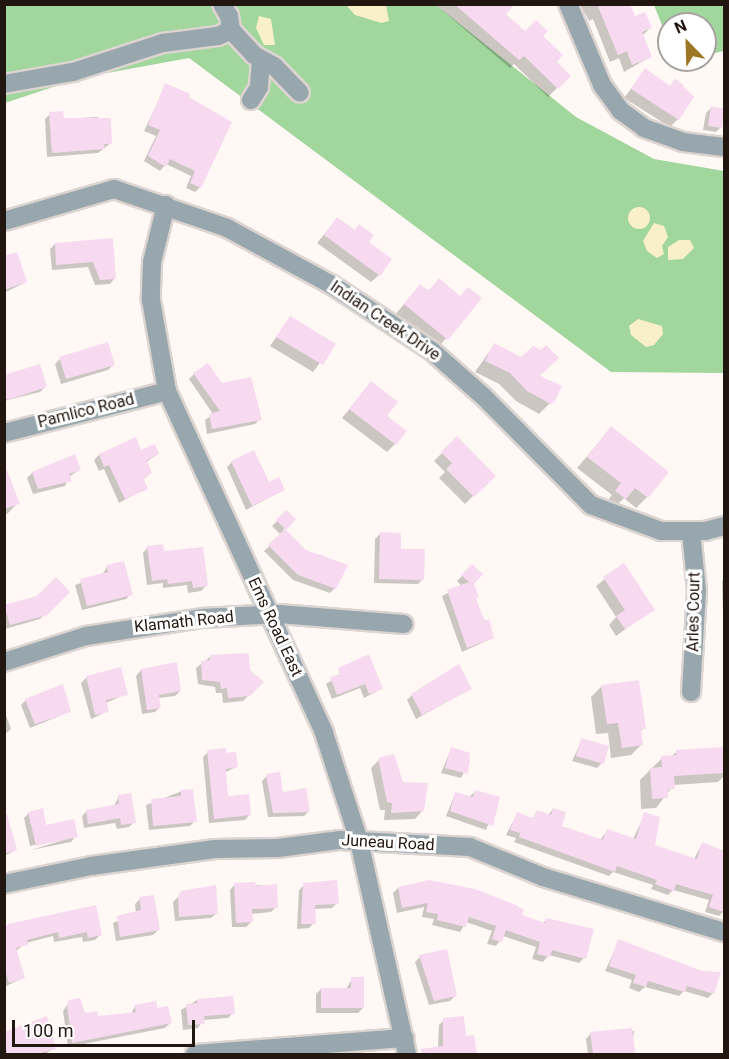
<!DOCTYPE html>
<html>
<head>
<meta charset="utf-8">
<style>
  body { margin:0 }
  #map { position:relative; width:729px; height:1059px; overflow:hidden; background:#fff8f4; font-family:Roboto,sans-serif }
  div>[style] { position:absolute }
  .green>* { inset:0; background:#a1d69d }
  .sand>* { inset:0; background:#f9f0ca }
  .round { border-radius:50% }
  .shadow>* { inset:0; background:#0003 }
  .building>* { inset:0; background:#f7daf0 }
  .roads { filter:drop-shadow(2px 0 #dcd4d0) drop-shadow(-2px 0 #dcd4d0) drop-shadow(0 2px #dcd4d0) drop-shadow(0 -2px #dcd4d0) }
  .minor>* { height:18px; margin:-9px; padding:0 9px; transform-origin:9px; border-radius:9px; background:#98a7ad }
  span { translate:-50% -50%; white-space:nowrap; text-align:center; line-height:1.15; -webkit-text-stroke:6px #fff; paint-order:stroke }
  .street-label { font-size:16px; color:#221611 }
  .frame { position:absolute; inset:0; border:6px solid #221611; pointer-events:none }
  .north { position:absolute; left:657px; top:12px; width:60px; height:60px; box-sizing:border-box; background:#fff; border:2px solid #a7a2a0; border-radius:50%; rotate:337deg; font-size:16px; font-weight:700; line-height:24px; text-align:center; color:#221611 }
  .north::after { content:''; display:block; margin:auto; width:21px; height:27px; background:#9d7723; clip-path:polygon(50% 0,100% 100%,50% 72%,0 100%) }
  .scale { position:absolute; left:12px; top:1020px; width:183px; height:27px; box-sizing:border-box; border:3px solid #221611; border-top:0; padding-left:8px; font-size:18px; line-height:21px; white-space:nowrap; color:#221611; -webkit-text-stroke:4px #fff; paint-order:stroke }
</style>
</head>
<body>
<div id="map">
  <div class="green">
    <i style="clip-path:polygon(4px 5px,436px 5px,576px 117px,654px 159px,724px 171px,724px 373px,611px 372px,189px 58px,80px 78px,5px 103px)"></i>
    <i style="clip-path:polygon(654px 5px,724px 5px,724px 51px,705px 55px,705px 24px,669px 24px,669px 43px)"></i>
  </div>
  <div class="sand">
    <i style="clip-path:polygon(346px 5px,386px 5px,389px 21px,381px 23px,355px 15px)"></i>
    <i style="clip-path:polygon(259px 16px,271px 19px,275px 45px,264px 45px,256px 28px)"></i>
    <i class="round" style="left:628px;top:207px;width:22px;height:22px"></i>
    <i style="clip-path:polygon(654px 223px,664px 226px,668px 237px,662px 246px,664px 254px,657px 258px,647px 251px,643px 241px)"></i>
    <i style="clip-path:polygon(679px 240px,690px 240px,694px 248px,683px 259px,668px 260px,668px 247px)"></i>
    <i style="clip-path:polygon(638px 319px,662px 326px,663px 334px,654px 345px,646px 347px,631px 335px,629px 326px)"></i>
  </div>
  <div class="shadow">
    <i style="clip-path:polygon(435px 4px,513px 4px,504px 15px,569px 76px,548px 97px,514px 64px,510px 68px)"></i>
    <i style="clip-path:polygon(580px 4px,627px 4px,635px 18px,650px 28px,642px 36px,650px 57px,624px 72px,619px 58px,610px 62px,593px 19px,589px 21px)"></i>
    <i style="clip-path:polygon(645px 70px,669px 87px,676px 80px,683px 85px,678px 119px,670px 127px,624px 98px)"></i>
    <i style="clip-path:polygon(166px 85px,188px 95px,200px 187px,195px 192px,186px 188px,191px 176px,166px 164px,160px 171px,144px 161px,156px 136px,144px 131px)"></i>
    <i style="clip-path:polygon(711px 108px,721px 127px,716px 132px,703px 130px,706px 113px)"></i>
    <i style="clip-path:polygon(50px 114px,62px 119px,98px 117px,111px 143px,98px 153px,47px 157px,45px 119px)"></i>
    <i style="clip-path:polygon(337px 219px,367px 242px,379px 275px,371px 282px,317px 243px)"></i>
    <i style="clip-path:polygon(112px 239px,115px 278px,110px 284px,95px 285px,88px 267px,52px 270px,50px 249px,55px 244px)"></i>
    <i style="clip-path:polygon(4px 258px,26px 282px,4px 293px)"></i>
    <i style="clip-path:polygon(439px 280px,460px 298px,480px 299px,436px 350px,394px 316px,410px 297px,427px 292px)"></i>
    <i style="clip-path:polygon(290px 318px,334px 344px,313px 372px,270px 346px)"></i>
    <i style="clip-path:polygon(494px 345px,538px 376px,550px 403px,539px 414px,516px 401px,499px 384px,475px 372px)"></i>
    <i style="clip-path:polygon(60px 359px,113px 365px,108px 370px,61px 384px,55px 364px)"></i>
    <i style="clip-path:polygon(194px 374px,221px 384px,260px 419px,255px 424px,207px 434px,205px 420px,213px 414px,189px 379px)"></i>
    <i style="clip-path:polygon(4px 376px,45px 387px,40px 392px,4px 401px)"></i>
    <i style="clip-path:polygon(371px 383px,395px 444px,387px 452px,342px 418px)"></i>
    <i style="clip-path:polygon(611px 428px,647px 497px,636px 508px,624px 498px,614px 508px,606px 502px,612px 495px,577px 468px)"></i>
    <i style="clip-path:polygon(457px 438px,494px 475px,465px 504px,439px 478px,445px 472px,434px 461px)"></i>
    <i style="clip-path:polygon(140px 452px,158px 454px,146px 462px,151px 473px,142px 480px,146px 488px,119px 503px,104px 469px,99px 471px,94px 460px,99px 455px)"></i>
    <i style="clip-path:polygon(232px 462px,268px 484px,283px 490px,246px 510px,227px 467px)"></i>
    <i style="clip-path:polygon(79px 470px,69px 477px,65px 486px,33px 494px,27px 478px,32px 473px)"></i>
    <i style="clip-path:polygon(10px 478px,18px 503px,4px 517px,4px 481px)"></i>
    <i style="clip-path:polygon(286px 512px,294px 519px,283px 530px,305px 552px,324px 556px,335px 588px,330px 593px,293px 580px,264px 551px,281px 535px,272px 526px)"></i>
    <i style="clip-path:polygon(380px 534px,423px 579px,418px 584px,374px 583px,375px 539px)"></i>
    <i style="clip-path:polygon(148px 547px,163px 553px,206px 586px,201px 591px,188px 593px,187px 585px,163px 588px,163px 583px,147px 585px,143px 553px)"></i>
    <i style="clip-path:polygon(623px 565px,653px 609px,616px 636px,609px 625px,616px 617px,596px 586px)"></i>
    <i style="clip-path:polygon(472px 566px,474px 599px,493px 638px,462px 652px,442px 596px,462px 586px,457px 581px)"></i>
    <i style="clip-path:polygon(107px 567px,131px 594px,126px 599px,82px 610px,75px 585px,102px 575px)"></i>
    <i style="clip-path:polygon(724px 579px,724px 650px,722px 581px)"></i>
    <i style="clip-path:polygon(68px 592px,40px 619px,5px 629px,4px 606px)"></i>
    <i style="clip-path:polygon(369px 656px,381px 689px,364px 698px,360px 688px,332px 699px,326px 684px)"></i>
    <i style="clip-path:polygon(210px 657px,249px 671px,262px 682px,243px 701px,223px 703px,222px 693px,216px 693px,215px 687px,198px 684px,196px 668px)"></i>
    <i style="clip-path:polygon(141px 670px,180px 691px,175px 696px,158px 698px,160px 707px,155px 712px,142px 714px,136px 676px)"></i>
    <i style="clip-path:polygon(86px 678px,126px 694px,106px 703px,108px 711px,91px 719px,81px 683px)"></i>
    <i style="clip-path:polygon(602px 686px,644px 728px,640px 732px,642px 744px,631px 755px,611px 758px,608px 733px,596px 734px,591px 697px)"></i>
    <i style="clip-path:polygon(470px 689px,416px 719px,407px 700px,412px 695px)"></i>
    <i style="clip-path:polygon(26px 700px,69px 712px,30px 728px,21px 705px)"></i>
    <i style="clip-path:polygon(5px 712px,11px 729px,4px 735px,4px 712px)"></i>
    <i style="clip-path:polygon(582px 740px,602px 763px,597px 768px,572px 761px)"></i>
    <i style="clip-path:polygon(724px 748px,724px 776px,718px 782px,674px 785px,656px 808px,641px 809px,640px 780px,662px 758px,671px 757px,677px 751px)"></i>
    <i style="clip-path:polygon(451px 749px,470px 761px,461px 778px,441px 773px)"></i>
    <i style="clip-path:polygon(208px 752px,225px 755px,236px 767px,224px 773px,227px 798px,250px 814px,245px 820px,209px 823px,203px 757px)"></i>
    <i style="clip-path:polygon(379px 760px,423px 810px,415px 819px,384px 820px,385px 810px,380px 810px,371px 768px)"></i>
    <i style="clip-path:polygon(267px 776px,282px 794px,309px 811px,304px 816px,268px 817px,262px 781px)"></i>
    <i style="clip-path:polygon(182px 791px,195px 821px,190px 826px,149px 830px,146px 805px)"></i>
    <i style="clip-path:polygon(475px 792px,499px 798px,486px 830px,446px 816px,455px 794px,469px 797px)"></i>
    <i style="clip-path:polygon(119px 796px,134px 822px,129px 827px,117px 829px,115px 823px,84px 828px,82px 816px,87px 811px,114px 806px)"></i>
    <i style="clip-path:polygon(553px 809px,560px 827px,600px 840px,607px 831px,633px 839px,645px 814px,654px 846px,694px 859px,702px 844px,724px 851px,724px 911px,719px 916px,705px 912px,709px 900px,673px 890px,668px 895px,651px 889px,653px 885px,613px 872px,609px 876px,514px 842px,516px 838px,506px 835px,517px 814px,532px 819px,538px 812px,548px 815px)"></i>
    <i style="clip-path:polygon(29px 813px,45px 827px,76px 836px,71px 842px,31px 850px,73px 837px,30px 846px,24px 818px)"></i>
    <i style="clip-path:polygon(4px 822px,16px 850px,4px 856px)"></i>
    <i style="clip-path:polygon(235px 884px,275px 886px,276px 907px,271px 912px,251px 914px,251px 922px,246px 927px,232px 927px,230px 890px)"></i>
    <i style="clip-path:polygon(304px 885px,337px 903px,332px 908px,314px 909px,314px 923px,309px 928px,297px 929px,299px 890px)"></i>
    <i style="clip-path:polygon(398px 888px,542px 924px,547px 919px,584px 958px,579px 963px,549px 955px,543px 962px,532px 959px,536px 947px,503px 936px,496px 946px,487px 944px,492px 931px,466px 922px,460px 932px,432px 925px,434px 919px,422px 917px,424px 907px,397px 913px,393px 893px)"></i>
    <i style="clip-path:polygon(182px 893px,217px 913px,211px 918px,175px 921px,173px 902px)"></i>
    <i style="clip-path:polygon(140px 899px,158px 930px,153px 935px,116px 941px,113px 923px,136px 913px,135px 904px)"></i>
    <i style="clip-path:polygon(95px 907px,100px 935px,95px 940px,83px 942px,82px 937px,54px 942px,53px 936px,26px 943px,16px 951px,23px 978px,4px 987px,4px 928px)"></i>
    <i style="clip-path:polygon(619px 941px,713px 993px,708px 998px,684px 991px,679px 996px,645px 987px,639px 992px,629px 988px,632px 980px,605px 971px)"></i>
    <i style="clip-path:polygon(420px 957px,455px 996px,450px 1001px,429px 1005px,415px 962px)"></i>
    <i style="clip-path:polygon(352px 979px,363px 1008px,358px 1013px,316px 1013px,316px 994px,321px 989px,346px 989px)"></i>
    <i style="clip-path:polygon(197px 1000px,233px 1013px,228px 1018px,203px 1020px,198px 1028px,183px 1030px,181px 1010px)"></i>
    <i style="clip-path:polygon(69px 1002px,84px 1015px,97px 1018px,131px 1014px,135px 1006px,156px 1009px,170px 1023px,165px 1028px,68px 1047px,63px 1011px)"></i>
    <i style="clip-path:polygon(444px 1020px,465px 1037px,473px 1036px,475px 1054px,434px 1054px,438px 1048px,439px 1025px)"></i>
    <i style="clip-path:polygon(634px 1031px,631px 1054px,588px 1054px,586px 1039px,591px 1033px)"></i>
    <i style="clip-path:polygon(4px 1033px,53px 1049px,45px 1054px,4px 1054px)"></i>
  </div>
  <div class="building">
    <i style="clip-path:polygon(454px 4px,515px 4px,506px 14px,525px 31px,536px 20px,548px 31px,543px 36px,563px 55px,557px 62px,571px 76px,558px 89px,524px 56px,519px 60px)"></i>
    <i style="clip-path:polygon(597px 4px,630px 4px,635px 16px,645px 12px,652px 28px,642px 32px,652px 57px,632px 65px,627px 51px,618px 55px)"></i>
    <i style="clip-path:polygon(645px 68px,670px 86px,675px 78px,694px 97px,679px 120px,631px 89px)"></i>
    <i style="clip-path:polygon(165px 83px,190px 94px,189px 97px,232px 122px,201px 188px,190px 183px,195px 171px,170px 159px,166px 167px,148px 156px,160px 130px,148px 125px)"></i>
    <i style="clip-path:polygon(711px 106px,724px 109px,722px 128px,708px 126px)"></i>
    <i style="clip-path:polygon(63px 111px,64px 118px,111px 118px,112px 144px,104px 144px,105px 149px,52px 153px,49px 112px)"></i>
    <i style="clip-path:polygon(337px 217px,355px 230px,359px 224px,374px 235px,369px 242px,392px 259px,380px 276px,324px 235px)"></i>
    <i style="clip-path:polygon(113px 238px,116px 279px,100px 280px,93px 262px,56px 265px,55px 243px)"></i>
    <i style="clip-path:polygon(17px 252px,27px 282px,4px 290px,4px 256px)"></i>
    <i style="clip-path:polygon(439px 278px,460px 296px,468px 287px,482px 298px,448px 340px,404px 304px,420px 284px,429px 291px)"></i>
    <i style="clip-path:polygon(290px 316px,336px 344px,323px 365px,276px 337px)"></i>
    <i style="clip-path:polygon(108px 342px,115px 365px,66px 379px,59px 357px)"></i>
    <i style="clip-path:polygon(494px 343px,521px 357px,533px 346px,541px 350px,546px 345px,559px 358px,540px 376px,562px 386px,555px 401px,551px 404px,527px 391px,510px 373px,485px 361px)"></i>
    <i style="clip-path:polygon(208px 363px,222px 383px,251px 377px,262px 420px,212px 429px,209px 414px,220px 411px,193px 373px)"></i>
    <i style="clip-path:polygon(40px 364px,47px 387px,8px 400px,4px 397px,4px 375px)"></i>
    <i style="clip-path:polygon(371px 381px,398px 402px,387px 416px,407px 431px,396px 445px,349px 409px)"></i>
    <i style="clip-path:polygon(611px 426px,669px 472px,648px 498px,635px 488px,626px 499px,615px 491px,621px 483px,587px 457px)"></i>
    <i style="clip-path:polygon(457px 436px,496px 476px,474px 497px,446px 469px,452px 463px,441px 452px)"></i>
    <i style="clip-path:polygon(136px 437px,141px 450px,155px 444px,159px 454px,147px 460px,152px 473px,143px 478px,148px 489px,125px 499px,109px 465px,104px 467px,99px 454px)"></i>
    <i style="clip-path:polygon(254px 450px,269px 482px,279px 477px,285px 490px,252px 506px,231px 461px)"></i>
    <i style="clip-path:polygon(75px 454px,81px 470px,69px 474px,72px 481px,38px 489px,32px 472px)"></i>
    <i style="clip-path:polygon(4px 463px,20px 504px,4px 509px)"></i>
    <i style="clip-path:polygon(286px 510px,296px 519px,286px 530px,276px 520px)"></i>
    <i style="clip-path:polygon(285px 529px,306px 550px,348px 565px,336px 589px,298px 575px,268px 545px)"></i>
    <i style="clip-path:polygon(380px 532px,401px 533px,401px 549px,425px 549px,424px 580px,379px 579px)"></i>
    <i style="clip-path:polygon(163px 544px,164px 551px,203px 547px,208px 586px,193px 588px,192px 581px,168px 584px,167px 579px,152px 581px,147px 546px)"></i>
    <i style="clip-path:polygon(124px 561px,133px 595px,87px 606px,80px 579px,108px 572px,106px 565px)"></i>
    <i style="clip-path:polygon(624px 563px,655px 610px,625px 629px,616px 616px,625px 610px,603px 577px)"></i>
    <i style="clip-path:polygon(472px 564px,483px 574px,474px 584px,479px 597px,476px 598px,484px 621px,489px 619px,494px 638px,467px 648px,447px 590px,469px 582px,461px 575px)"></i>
    <i style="clip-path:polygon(56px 577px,70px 592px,47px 615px,10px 625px,4px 605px,37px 596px)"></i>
    <i style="clip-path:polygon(249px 653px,250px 670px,264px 682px,250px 696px,228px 698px,227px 688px,221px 689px,220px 682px,202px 680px,201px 661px,210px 660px,210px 655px)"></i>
    <i style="clip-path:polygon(369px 654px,383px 689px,369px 694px,365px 684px,337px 695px,330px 677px,340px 674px,338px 668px)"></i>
    <i style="clip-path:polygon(177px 662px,181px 691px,159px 695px,161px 708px,147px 710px,141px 669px)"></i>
    <i style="clip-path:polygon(459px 664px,472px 689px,422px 715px,411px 694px)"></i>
    <i style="clip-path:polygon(121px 667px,128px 695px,106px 700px,109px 712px,95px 715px,86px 676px)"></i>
    <i style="clip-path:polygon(639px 680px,646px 729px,641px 729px,643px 745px,622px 748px,618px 723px,607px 724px,601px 685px)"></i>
    <i style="clip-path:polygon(63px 684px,71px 712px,35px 724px,25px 699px)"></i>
    <i style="clip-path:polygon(581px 738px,609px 746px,604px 764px,576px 756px)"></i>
    <i style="clip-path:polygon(451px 747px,470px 753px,468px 774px,445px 768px)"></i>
    <i style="clip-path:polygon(724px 747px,724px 773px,674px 776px,675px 789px,668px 790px,668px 798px,652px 799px,650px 768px,662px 767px,661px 756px,676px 755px,676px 750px)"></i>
    <i style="clip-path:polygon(226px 748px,226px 753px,236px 752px,238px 767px,226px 769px,228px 796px,249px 794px,251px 815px,214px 819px,207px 750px)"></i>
    <i style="clip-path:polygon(394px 754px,403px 782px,428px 783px,424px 811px,391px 813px,392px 803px,387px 802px,378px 758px)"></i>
    <i style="clip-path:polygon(280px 772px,283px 792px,306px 788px,310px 812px,273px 813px,266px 774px)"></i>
    <i style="clip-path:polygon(193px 789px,197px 822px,153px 826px,151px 799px,181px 796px,181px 790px)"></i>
    <i style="clip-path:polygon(475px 790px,500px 797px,493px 826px,450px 811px,455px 792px,473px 797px)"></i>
    <i style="clip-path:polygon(131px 793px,136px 823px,121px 825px,120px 818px,88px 824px,86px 810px,119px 804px,118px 795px)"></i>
    <i style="clip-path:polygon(43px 808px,46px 825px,74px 819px,78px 837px,36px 846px,28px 812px)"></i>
    <i style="clip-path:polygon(553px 808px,566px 812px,562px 826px,603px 840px,607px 829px,636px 839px,644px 812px,660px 817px,655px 845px,697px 859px,702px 842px,724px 851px,724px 912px,709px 907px,713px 895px,676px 884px,674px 891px,655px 884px,657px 880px,617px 866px,615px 872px,519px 837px,520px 833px,510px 830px,517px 812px,533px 818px,537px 810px,551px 815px)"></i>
    <i style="clip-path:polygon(7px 814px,17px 850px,4px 854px,4px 815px)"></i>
    <i style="clip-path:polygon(337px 880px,339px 904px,315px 905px,316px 924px,301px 924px,303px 883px)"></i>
    <i style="clip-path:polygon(429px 880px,475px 889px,516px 905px,524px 910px,522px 915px,545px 923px,546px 918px,594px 929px,586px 959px,552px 950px,550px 957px,537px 954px,540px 942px,506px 930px,502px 942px,492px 939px,496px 926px,469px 917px,466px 927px,437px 920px,438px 914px,426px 912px,428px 903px,402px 908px,398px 887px)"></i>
    <i style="clip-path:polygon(255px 882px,256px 886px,277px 884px,278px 908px,252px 909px,253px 922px,236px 923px,234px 883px)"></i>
    <i style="clip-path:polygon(216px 885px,218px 914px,179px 917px,178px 896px,181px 891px)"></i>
    <i style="clip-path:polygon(154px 895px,160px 930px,120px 937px,117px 916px,141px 910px,139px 897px)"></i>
    <i style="clip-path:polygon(96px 905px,102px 935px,88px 938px,87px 932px,59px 938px,58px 932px,27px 940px,28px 945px,16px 948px,25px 978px,9px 983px,4px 967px,4px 928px,8px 924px)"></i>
    <i style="clip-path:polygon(618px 939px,702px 971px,721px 972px,714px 994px,687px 986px,685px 992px,648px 981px,646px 987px,633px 983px,636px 975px,609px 966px)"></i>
    <i style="clip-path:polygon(447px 949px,457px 996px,434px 1001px,419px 955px)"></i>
    <i style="clip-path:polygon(351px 977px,364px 977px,364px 1008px,321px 1008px,321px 988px,351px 988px)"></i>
    <i style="clip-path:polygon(233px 996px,235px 1014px,204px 1016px,205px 1024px,188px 1025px,186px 1004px,197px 1003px,197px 999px)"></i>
    <i style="clip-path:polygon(80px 998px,85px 1013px,97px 1011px,98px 1016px,136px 1012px,134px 1005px,156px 1001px,157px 1008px,168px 1006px,172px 1023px,72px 1043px,67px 1005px,69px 1000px)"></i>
    <i style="clip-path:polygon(47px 1016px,56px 1049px,36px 1054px,7px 1054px,4px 1032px)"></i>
    <i style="clip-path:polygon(464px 1016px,466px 1036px,474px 1035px,477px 1054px,422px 1054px,421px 1049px,443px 1046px,443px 1018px)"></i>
    <i style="clip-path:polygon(632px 1028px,635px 1053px,593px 1054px,590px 1032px)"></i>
  </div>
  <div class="roads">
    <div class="minor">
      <i style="left:568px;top:4px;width:88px;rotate:67.2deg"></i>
      <i style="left:602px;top:85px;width:32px;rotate:54deg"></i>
      <i style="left:621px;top:111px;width:29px;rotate:36deg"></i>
      <i style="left:644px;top:128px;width:41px;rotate:19.7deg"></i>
      <i style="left:683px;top:142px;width:41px;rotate:7deg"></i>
      <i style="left:231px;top:30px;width:34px;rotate:47deg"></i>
      <i style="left:254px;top:55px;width:23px;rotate:29deg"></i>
      <i style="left:274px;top:66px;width:37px;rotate:46deg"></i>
      <i style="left:4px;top:84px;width:70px;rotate:-9.9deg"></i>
      <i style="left:73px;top:72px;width:95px;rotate:-17.9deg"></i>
      <i style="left:163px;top:43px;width:55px;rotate:-7.3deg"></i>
      <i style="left:218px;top:36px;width:14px;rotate:-25deg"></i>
      <i style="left:231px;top:30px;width:14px;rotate:-98deg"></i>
      <i style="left:229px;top:16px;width:14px;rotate:-120deg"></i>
      <i style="left:251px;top:100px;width:15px;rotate:-58deg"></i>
      <i style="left:259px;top:87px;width:26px;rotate:-86deg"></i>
      <i style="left:166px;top:205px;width:59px;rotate:103.8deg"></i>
      <i style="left:152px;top:262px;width:38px;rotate:92deg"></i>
      <i style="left:151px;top:300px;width:92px;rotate:80deg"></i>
      <i style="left:167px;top:391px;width:376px;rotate:65.3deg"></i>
      <i style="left:324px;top:733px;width:114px;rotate:72deg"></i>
      <i style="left:359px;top:841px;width:218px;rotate:77.3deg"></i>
      <i style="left:4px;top:221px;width:115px;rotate:-16.2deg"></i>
      <i style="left:114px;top:189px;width:120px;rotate:19deg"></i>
      <i style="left:227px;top:228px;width:119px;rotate:28.5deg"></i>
      <i style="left:332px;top:285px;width:120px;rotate:33.4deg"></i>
      <i style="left:432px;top:351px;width:69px;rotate:41.5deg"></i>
      <i style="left:484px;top:397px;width:152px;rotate:45.3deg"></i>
      <i style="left:591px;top:505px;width:75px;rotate:20.4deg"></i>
      <i style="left:661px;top:531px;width:44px"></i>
      <i style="left:705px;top:531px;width:20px;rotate:-15deg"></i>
      <i style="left:4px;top:433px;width:168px;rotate:-14.4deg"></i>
      <i style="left:4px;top:662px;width:86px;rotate:-17.6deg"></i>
      <i style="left:86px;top:636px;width:117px;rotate:-8.8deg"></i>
      <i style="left:202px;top:618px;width:77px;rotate:-3deg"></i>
      <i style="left:279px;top:614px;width:125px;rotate:4.6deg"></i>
      <i style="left:691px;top:692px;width:101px;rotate:-86.6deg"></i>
      <i style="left:697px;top:591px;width:59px;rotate:-95.8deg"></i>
      <i style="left:4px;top:884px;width:89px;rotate:-11.7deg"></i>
      <i style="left:91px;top:866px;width:125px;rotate:-7.8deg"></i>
      <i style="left:215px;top:849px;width:63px;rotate:-0.9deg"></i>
      <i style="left:278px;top:848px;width:63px;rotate:-7.4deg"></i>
      <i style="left:340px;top:840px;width:130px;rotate:3.1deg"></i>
      <i style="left:470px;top:847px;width:79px;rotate:22.3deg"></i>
      <i style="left:543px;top:877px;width:189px;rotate:16.9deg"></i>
      <i style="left:195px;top:1054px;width:210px;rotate:-4.4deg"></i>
    </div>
  </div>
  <div class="street-label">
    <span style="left:385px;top:321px;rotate:34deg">Indian Creek Drive</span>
    <span style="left:86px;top:411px;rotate:-14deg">Pamlico Road</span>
    <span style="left:694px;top:612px;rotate:-89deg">Arles Court</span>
    <span style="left:184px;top:622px;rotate:-6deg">Klamath Road</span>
    <span style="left:275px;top:627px;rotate:65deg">Ems Road East</span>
    <span style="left:388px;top:843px;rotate:3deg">Juneau Road</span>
  </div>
  <div class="frame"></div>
  <div class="north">N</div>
  <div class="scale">100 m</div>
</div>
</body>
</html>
